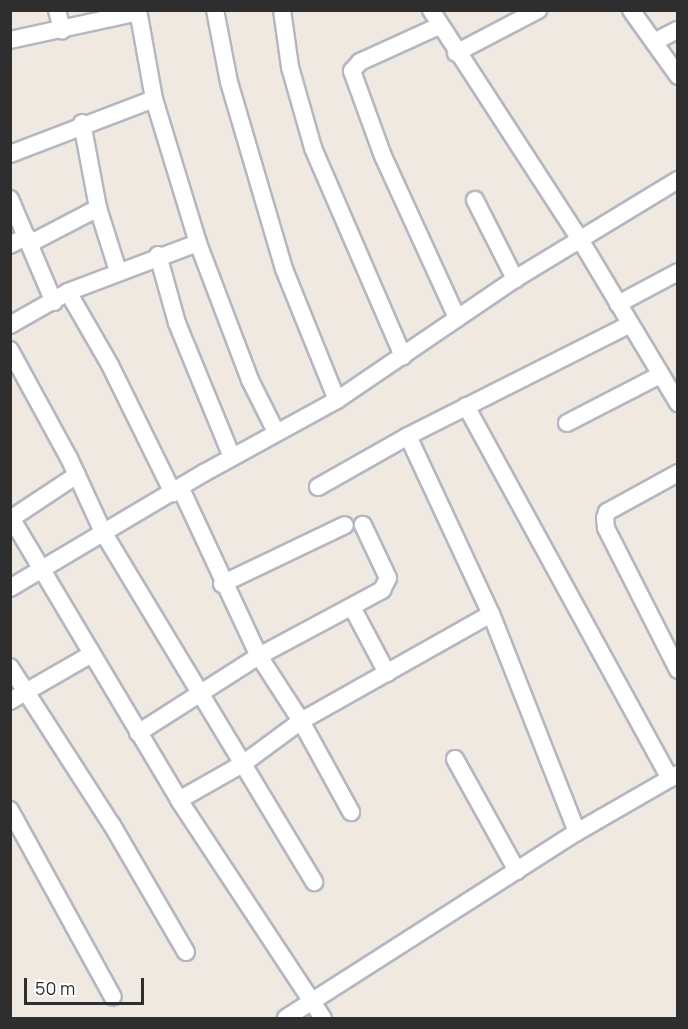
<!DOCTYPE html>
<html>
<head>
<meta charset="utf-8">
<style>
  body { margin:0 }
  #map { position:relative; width:688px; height:1029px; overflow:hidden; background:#efe9e1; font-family:Manrope,sans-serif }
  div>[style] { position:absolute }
  .roads { filter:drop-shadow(2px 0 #b4b7c1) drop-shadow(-2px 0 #b4b7c1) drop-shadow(0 2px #b4b7c1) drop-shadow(0 -2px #b4b7c1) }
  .minor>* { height:16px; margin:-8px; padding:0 8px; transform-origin:8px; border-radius:8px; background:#fff }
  span { translate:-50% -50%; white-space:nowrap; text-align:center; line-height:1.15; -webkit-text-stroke:4.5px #fff; paint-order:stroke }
  .frame { position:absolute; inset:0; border:12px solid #2e2e2e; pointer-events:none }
  .scale { position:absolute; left:24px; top:978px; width:120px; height:27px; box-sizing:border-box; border:3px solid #2e2e2e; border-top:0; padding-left:8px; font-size:18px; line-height:21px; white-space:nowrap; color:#2e2e2e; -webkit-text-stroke:4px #fff; paint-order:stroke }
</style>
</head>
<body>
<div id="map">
  <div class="roads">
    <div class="minor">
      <i style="left:57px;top:10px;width:21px;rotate:76deg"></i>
      <i style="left:138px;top:10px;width:90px;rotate:79.8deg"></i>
      <i style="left:154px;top:99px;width:151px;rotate:73deg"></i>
      <i style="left:198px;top:243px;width:147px;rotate:69.2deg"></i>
      <i style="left:250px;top:380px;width:58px;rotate:63.4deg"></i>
      <i style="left:215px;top:10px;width:73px;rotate:79deg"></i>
      <i style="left:229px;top:82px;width:195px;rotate:73.6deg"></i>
      <i style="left:284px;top:269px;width:141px;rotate:68deg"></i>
      <i style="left:282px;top:10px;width:58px;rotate:82deg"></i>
      <i style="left:290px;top:67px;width:84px;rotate:74.1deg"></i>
      <i style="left:313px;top:148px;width:227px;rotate:66.6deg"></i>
      <i style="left:431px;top:10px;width:275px;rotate:57deg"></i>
      <i style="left:581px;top:241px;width:189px;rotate:59.1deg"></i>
      <i style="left:631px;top:10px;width:81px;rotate:54.5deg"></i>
      <i style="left:439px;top:26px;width:87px;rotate:155.5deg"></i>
      <i style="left:360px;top:62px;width:12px;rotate:132deg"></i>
      <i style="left:352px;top:71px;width:90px;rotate:70deg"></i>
      <i style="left:383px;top:156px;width:178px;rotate:65.4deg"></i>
      <i style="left:10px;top:40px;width:131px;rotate:-12.3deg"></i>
      <i style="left:654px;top:42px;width:27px;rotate:-27deg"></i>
      <i style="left:456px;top:53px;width:93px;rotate:-27.7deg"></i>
      <i style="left:82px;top:123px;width:86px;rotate:79.3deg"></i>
      <i style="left:98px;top:208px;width:66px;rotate:72.4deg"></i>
      <i style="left:10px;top:154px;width:154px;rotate:-20.9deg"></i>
      <i style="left:10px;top:199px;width:112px;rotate:66.9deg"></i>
      <i style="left:475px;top:200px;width:89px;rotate:63.1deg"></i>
      <i style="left:31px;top:243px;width:76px;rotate:-27.6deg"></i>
      <i style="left:10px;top:245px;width:19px;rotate:-28deg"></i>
      <i style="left:158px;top:255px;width:71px;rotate:74.4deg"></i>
      <i style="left:177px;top:323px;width:145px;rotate:67.7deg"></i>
      <i style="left:68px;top:292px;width:84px;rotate:60.1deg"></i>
      <i style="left:110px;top:365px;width:143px;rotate:63.8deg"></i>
      <i style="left:618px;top:304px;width:68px;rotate:-28.1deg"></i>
      <i style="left:10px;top:325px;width:67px;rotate:-29.6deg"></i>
      <i style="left:68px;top:292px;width:139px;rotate:-20.7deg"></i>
      <i style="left:10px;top:350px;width:123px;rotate:61.4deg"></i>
      <i style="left:69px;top:458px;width:81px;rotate:65.3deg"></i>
      <i style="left:103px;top:532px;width:409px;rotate:58.9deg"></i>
      <i style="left:466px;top:406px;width:425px;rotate:61.3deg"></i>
      <i style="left:567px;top:423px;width:105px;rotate:-27.3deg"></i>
      <i style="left:678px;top:473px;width:81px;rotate:151.2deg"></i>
      <i style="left:607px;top:512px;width:6px;rotate:108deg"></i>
      <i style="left:605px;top:518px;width:10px;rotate:84deg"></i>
      <i style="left:606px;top:528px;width:159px;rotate:63.1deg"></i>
      <i style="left:318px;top:487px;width:103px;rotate:-29.5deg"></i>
      <i style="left:181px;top:489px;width:184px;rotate:65deg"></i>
      <i style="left:259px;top:656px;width:77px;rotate:57.1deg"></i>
      <i style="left:301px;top:721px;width:104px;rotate:61.2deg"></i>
      <i style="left:10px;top:516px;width:330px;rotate:59.2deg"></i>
      <i style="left:179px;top:800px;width:261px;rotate:56.6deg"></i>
      <i style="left:12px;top:518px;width:78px;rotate:-33.5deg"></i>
      <i style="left:222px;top:584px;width:136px;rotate:-25.6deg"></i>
      <i style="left:10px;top:588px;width:226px;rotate:-30.7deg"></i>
      <i style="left:204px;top:473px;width:152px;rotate:-28.8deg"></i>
      <i style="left:337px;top:400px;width:215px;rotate:-34.2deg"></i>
      <i style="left:515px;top:279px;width:191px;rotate:-31.3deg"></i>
      <i style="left:352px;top:607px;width:75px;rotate:62.1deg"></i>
      <i style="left:10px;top:667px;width:188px;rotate:57.2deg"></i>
      <i style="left:112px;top:825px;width:147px;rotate:59.8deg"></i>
      <i style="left:10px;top:701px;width:92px;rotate:-29.9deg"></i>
      <i style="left:138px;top:733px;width:143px;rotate:-32.5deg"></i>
      <i style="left:259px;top:656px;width:140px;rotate:-28.2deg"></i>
      <i style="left:382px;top:590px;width:13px;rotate:-63deg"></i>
      <i style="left:388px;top:578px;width:59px;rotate:-115.3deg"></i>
      <i style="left:455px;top:759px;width:128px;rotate:61deg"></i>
      <i style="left:179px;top:800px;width:75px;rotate:-29.6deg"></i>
      <i style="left:244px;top:763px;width:71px;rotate:-36.4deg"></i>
      <i style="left:301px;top:721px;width:218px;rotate:-29.4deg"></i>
      <i style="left:10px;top:810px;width:213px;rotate:61.2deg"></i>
      <i style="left:577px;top:832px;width:234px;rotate:-111.5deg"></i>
      <i style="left:491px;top:614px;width:196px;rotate:-115deg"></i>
      <i style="left:408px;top:436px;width:247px;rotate:-26.7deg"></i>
      <i style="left:286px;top:1018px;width:345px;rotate:-32.6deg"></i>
      <i style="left:577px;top:832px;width:116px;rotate:-29.9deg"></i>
    </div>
  </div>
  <div class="frame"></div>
  <div class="scale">50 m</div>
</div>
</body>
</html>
